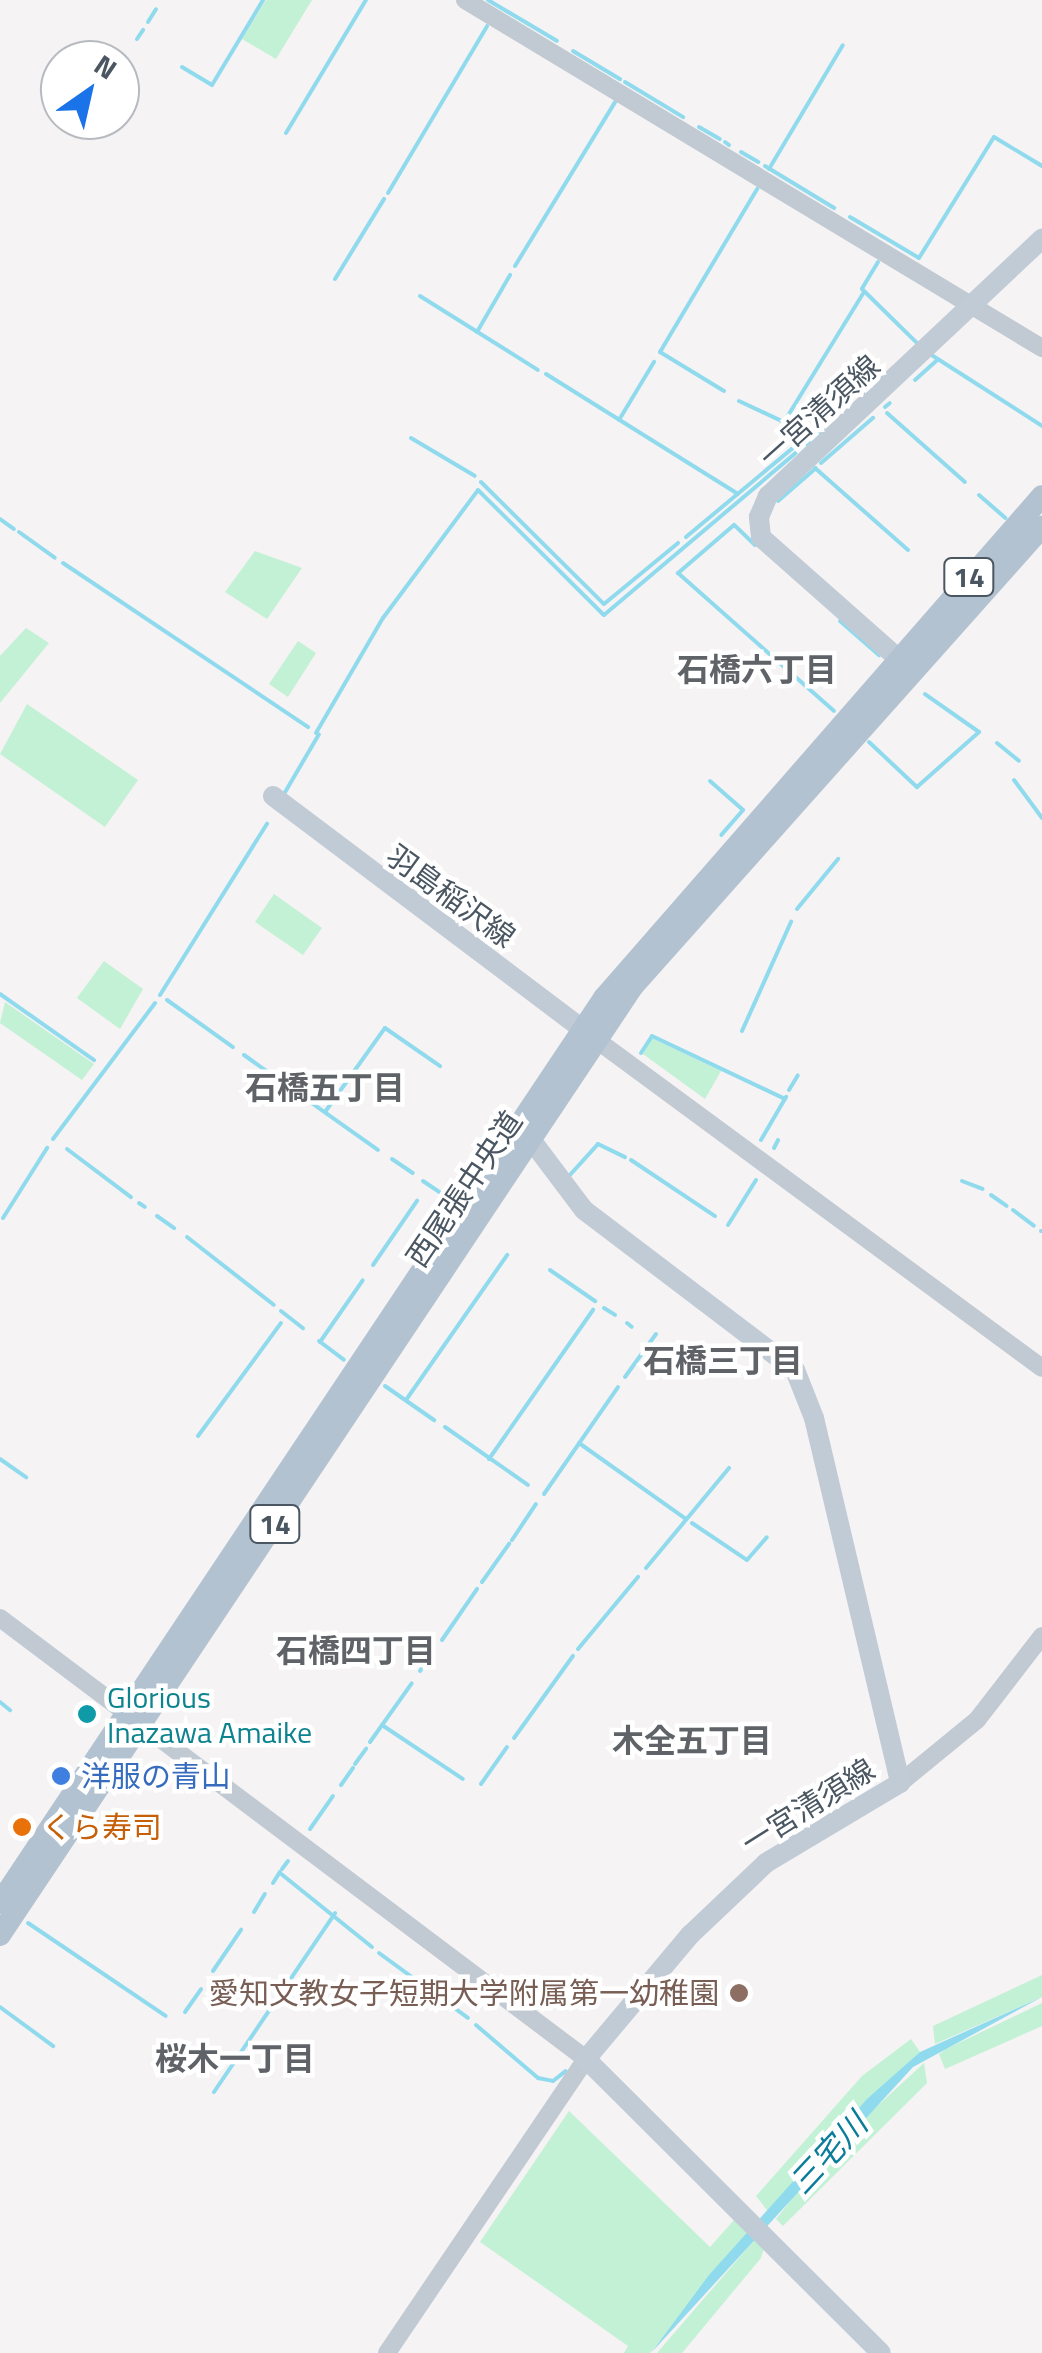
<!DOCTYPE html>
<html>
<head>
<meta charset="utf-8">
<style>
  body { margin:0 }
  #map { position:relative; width:1042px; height:2353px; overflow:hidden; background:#f5f3f3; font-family:"Titillium Web","Noto Sans JP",sans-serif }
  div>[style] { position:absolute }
  .green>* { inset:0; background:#c3f1d5 }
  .water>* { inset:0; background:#90daee }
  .stream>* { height:4px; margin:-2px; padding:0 2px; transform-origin:2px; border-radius:2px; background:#90daee }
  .tertiary>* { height:18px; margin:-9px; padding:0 9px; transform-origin:9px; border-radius:9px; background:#c1cad2 }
  .secondary>* { height:20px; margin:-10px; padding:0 10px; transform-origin:10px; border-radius:10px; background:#c1cbd6 }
  .primary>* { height:22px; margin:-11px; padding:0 11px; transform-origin:11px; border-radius:11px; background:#b3c2d1 }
  .dots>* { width:28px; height:28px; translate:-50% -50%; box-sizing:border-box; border:5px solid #fff; border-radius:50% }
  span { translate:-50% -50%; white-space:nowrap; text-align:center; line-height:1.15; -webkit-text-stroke:9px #fff; paint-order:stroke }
  .shield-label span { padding:2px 8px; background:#fff; border:2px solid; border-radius:8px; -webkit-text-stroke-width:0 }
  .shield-label { font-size:28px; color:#4a5661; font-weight:700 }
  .street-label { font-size:30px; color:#4a5661 }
  .culture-label { font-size:30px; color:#0d838f }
  .left { translate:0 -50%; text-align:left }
  .shop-label { font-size:30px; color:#366cbe }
  .food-label { font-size:30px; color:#c56008 }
  .education-label { font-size:30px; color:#785e54 }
  .right { translate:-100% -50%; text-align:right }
  .neighbourhood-label { font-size:32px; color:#5f6368; font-weight:700 }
  .water-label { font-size:32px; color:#0c7c9b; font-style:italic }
  .north { position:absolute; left:40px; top:40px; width:100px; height:100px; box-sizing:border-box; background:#fff; border:2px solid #b7bbc0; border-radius:50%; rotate:34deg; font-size:28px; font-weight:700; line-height:40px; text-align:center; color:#4a5661 }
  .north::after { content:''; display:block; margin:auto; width:35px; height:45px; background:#1a73e8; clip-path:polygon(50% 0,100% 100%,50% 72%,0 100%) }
</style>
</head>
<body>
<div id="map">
  <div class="green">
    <i style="clip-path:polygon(266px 0,312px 0,276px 59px,242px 39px)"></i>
    <i style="clip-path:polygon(255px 551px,302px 568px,267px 619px,225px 592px)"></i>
    <i style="clip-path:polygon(26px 628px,49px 643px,0 703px,0 656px)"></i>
    <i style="clip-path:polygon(298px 641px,316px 653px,288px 697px,269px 684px)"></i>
    <i style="clip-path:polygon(27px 704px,138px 780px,105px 827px,0 754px)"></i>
    <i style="clip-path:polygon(274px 894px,322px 928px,303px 955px,255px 922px)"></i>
    <i style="clip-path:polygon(104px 961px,143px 989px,120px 1029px,77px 998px)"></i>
    <i style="clip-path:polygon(5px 1002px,94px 1064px,82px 1080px,0 1023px)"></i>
    <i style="clip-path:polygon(652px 1038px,721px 1071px,705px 1099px,643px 1054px)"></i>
    <i style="clip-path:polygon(1042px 1975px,1042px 1997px,935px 2044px,933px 2026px)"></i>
    <i style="clip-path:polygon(1042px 2003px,1042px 2026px,945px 2069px,939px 2054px,946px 2049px)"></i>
    <i style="clip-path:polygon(911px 2039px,920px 2052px,850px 2117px,770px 2214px,756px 2196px,862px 2076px)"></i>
    <i style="clip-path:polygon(924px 2063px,927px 2083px,783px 2226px,776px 2219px,835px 2145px)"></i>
    <i style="clip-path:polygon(569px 2111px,710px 2247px,734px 2220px,752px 2232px,650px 2353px,624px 2353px,628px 2346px,480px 2242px)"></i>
    <i style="clip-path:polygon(757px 2237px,765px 2245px,761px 2258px,682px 2353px,657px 2353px)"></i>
  </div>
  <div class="water">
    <i style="clip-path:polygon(1042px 1997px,913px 2067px,651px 2353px,709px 2275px,867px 2099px,920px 2052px)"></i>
  </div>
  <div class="stream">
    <i style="left:488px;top:0;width:80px;rotate:30.7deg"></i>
    <i style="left:148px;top:22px;width:15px;rotate:-58deg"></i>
    <i style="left:137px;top:39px;width:11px;rotate:-56deg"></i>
    <i style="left:573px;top:51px;width:55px;rotate:30.8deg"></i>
    <i style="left:182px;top:67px;width:35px;rotate:31deg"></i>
    <i style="left:212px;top:85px;width:99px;rotate:-59deg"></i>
    <i style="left:625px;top:82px;width:68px;rotate:31.1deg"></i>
    <i style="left:699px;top:127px;width:24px;rotate:30deg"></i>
    <i style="left:286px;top:133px;width:155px;rotate:-59deg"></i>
    <i style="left:725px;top:142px;width:5px;rotate:37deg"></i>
    <i style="left:741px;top:152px;width:20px;rotate:30deg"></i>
    <i style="left:765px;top:166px;width:81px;rotate:31.3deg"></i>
    <i style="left:769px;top:169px;width:144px;rotate:-59.2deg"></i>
    <i style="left:388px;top:193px;width:194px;rotate:-59.3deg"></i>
    <i style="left:850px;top:217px;width:80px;rotate:30.7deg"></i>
    <i style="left:919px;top:258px;width:142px;rotate:-58.2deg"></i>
    <i style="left:994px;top:137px;width:56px;rotate:31.1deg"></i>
    <i style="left:878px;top:262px;width:31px;rotate:121deg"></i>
    <i style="left:862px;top:289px;width:78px;rotate:44.5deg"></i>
    <i style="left:515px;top:266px;width:192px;rotate:-58.6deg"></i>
    <i style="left:335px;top:279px;width:94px;rotate:-58.5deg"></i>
    <i style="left:420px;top:296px;width:139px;rotate:32.1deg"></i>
    <i style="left:477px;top:332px;width:66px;rotate:-59.9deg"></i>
    <i style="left:930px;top:354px;width:133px;rotate:32.7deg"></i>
    <i style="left:546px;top:374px;width:226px;rotate:32deg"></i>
    <i style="left:915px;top:380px;width:30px;rotate:-42deg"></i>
    <i style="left:724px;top:391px;width:75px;rotate:-148.6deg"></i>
    <i style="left:660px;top:352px;width:190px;rotate:-59.2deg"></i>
    <i style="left:739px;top:401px;width:75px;rotate:25.2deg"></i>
    <i style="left:885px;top:407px;width:6px;rotate:-39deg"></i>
    <i style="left:887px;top:413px;width:104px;rotate:41.5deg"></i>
    <i style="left:619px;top:420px;width:68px;rotate:-58.9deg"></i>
    <i style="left:784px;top:422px;width:153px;rotate:-58.4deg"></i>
    <i style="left:411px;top:438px;width:74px;rotate:30.7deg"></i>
    <i style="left:821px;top:463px;width:69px;rotate:-40.9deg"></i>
    <i style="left:815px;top:468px;width:124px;rotate:41.4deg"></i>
    <i style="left:481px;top:482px;width:173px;rotate:44.8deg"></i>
    <i style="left:604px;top:604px;width:96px;rotate:-39.5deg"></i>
    <i style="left:979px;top:495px;width:35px;rotate:41deg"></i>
    <i style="left:778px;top:501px;width:50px;rotate:-41deg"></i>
    <i style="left:0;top:519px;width:17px;rotate:36deg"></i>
    <i style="left:19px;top:532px;width:44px;rotate:35.8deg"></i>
    <i style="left:686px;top:537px;width:148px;rotate:-39.8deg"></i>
    <i style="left:755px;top:545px;width:29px;rotate:-136deg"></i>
    <i style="left:734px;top:525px;width:74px;rotate:139.4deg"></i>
    <i style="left:678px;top:573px;width:208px;rotate:41.5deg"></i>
    <i style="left:63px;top:563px;width:295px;rotate:33.8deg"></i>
    <i style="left:840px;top:621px;width:52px;rotate:41.1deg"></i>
    <i style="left:316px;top:733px;width:133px;rotate:-59.8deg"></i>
    <i style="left:383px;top:618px;width:159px;rotate:-53.4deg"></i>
    <i style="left:478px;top:490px;width:177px;rotate:44.8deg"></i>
    <i style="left:604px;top:615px;width:293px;rotate:-40.2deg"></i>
    <i style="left:869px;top:742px;width:66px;rotate:43.2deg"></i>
    <i style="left:917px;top:787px;width:83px;rotate:-41.6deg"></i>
    <i style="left:979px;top:732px;width:66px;rotate:-144.9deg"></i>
    <i style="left:997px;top:743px;width:28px;rotate:39deg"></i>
    <i style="left:1014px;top:780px;width:47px;rotate:53.6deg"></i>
    <i style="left:710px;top:781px;width:44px;rotate:41.3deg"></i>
    <i style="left:743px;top:810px;width:33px;rotate:131deg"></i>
    <i style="left:284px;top:794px;width:69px;rotate:-59.7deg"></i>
    <i style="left:797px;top:909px;width:65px;rotate:-50.6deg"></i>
    <i style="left:0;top:994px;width:115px;rotate:35.1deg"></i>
    <i style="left:160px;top:995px;width:202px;rotate:-58deg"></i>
    <i style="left:167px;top:1000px;width:81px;rotate:35.5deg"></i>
    <i style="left:742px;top:1031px;width:120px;rotate:-65.8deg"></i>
    <i style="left:641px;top:1053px;width:20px;rotate:-57deg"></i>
    <i style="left:652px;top:1036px;width:147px;rotate:25.3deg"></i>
    <i style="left:244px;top:1055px;width:164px;rotate:35.3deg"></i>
    <i style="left:789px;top:1090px;width:17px;rotate:-59deg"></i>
    <i style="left:325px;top:1112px;width:103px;rotate:-54.5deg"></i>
    <i style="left:385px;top:1028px;width:67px;rotate:34.6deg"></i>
    <i style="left:53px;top:1139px;width:170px;rotate:-53.1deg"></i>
    <i style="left:761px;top:1140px;width:50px;rotate:-59.8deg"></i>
    <i style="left:774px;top:1148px;width:9px;rotate:-63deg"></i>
    <i style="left:67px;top:1149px;width:80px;rotate:36.9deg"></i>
    <i style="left:392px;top:1159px;width:25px;rotate:34deg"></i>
    <i style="left:631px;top:1160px;width:101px;rotate:33.7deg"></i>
    <i style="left:569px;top:1176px;width:43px;rotate:-47.8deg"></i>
    <i style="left:598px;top:1144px;width:30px;rotate:26deg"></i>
    <i style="left:423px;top:1181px;width:32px;rotate:34deg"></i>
    <i style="left:962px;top:1181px;width:22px;rotate:21deg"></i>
    <i style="left:991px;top:1195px;width:19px;rotate:35deg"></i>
    <i style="left:139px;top:1203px;width:7px;rotate:34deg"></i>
    <i style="left:1013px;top:1210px;width:26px;rotate:37deg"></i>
    <i style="left:157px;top:1216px;width:21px;rotate:35deg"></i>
    <i style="left:3px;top:1218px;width:83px;rotate:-57.8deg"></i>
    <i style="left:728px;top:1225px;width:53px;rotate:-58.1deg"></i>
    <i style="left:1041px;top:1231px;width:1px"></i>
    <i style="left:187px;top:1237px;width:110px;rotate:38deg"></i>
    <i style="left:373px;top:1265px;width:78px;rotate:-55.5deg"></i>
    <i style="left:550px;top:1270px;width:55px;rotate:34.6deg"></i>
    <i style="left:604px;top:1308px;width:13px;rotate:32deg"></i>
    <i style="left:281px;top:1311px;width:28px;rotate:38deg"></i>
    <i style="left:627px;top:1323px;width:6px;rotate:39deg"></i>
    <i style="left:319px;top:1341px;width:31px;rotate:37deg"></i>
    <i style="left:320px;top:1342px;width:75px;rotate:-55.3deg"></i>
    <i style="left:625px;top:1377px;width:53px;rotate:-54.2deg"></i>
    <i style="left:385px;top:1386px;width:60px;rotate:34.8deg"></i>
    <i style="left:406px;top:1400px;width:177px;rotate:-55.1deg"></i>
    <i style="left:445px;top:1427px;width:101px;rotate:34.9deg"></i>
    <i style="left:198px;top:1436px;width:140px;rotate:-53.7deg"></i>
    <i style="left:579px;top:1443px;width:131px;rotate:35.4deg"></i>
    <i style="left:0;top:1459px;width:32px;rotate:35deg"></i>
    <i style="left:489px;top:1459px;width:182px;rotate:-55.1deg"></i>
    <i style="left:544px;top:1494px;width:130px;rotate:-55.3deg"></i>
    <i style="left:692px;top:1523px;width:66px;rotate:33.9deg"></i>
    <i style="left:747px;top:1560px;width:30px;rotate:-49deg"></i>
    <i style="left:512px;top:1540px;width:43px;rotate:-56.3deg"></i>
    <i style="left:646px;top:1568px;width:130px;rotate:-50.3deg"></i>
    <i style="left:482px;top:1582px;width:47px;rotate:-54.6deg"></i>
    <i style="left:442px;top:1640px;width:62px;rotate:-55.5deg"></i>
    <i style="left:578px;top:1649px;width:94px;rotate:-50.2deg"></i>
    <i style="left:420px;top:1671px;width:22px;rotate:-54deg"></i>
    <i style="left:0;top:1702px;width:13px;rotate:39deg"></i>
    <i style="left:382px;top:1725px;width:97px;rotate:33.7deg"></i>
    <i style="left:514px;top:1738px;width:101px;rotate:-54.3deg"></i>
    <i style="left:370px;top:1742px;width:72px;rotate:-54.6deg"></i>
    <i style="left:355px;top:1764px;width:19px;rotate:-54deg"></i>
    <i style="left:481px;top:1784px;width:45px;rotate:-54.9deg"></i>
    <i style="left:341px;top:1785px;width:21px;rotate:-55deg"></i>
    <i style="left:310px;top:1829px;width:40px;rotate:-55.1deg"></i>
    <i style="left:282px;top:1869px;width:10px;rotate:-53deg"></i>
    <i style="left:280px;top:1873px;width:118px;rotate:38.8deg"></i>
    <i style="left:273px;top:1883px;width:13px;rotate:-58deg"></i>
    <i style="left:254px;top:1912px;width:21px;rotate:-59deg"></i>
    <i style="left:28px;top:1923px;width:166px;rotate:34deg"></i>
    <i style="left:379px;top:1953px;width:110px;rotate:36.1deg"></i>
    <i style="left:213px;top:1971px;width:50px;rotate:-55.7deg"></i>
    <i style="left:0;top:2007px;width:66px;rotate:36.3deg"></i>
    <i style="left:185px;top:2012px;width:28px;rotate:-55deg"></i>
    <i style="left:476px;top:2025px;width:82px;rotate:40.5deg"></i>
    <i style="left:538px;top:2078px;width:15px;rotate:11deg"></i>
    <i style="left:553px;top:2081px;width:16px;rotate:-38deg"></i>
    <i style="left:214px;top:2092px;width:216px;rotate:-55.9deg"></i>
  </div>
  <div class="tertiary">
    <i style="left:465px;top:0;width:674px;rotate:31.1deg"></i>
    <i style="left:598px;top:1041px;width:551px;rotate:36.37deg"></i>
    <i style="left:0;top:1618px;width:733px;rotate:36.96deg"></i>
    <i style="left:586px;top:2059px;width:355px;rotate:124.1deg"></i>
    <i style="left:900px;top:1783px;width:99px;rotate:-39.3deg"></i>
    <i style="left:977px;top:1720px;width:106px;rotate:-52.3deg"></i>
  </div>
  <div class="secondary">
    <i style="left:910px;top:669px;width:199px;rotate:-138.5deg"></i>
    <i style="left:761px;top:537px;width:20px;rotate:-96deg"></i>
    <i style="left:759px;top:517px;width:23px;rotate:-67deg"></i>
    <i style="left:768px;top:496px;width:376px;rotate:-43.2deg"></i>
    <i style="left:273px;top:796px;width:403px;rotate:37deg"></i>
    <i style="left:532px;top:1141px;width:86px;rotate:53deg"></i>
    <i style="left:584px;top:1210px;width:265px;rotate:37.2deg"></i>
    <i style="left:795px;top:1370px;width:52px;rotate:68.4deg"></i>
    <i style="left:814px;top:1418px;width:375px;rotate:76.7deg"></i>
    <i style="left:900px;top:1783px;width:156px;rotate:149.2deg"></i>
    <i style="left:766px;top:1863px;width:105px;rotate:136.5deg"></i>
    <i style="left:690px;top:1935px;width:162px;rotate:130deg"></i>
    <i style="left:586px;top:2059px;width:416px;rotate:44.9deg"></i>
  </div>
  <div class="primary">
    <i style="left:0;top:1903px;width:1088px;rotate:-56.28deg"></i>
    <i style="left:604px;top:998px;width:666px;rotate:-48.89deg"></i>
    <i style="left:0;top:1935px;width:1141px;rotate:-56.3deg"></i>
    <i style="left:633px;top:986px;width:615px;rotate:-48.3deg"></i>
  </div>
  <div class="dots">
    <i style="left:87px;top:1714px;background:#0f9aa8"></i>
    <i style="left:61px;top:1776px;background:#3f7fe0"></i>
    <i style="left:22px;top:1827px;background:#e8710a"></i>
    <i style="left:739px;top:1993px;background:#8d6e63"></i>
  </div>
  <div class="shield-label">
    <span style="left:969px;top:577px">14</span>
    <span style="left:275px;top:1524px">14</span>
  </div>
  <div class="street-label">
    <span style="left:819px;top:411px;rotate:-42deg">一宮清須線</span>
    <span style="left:451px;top:896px;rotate:36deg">羽島稲沢線</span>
    <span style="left:464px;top:1189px;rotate:-56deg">西尾張中央道</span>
    <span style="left:808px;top:1806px;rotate:-32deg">一宮清須線</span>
  </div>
  <div class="culture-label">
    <span class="left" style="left:107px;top:1714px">Glorious<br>Inazawa Amaike</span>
  </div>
  <div class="shop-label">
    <span class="left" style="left:81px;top:1776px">洋服の青山</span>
  </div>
  <div class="food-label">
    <span class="left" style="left:42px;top:1827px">くら寿司</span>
  </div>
  <div class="education-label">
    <span class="right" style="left:719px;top:1993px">愛知文教女子短期大学附属第一幼稚園</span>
  </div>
  <div class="neighbourhood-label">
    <span style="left:757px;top:669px">石橋六丁目</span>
    <span style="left:325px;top:1087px">石橋五丁目</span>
    <span style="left:723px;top:1360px">石橋三丁目</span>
    <span style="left:356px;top:1650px">石橋四丁目</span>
    <span style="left:692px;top:1740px">木全五丁目</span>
    <span style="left:235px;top:2058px">桜木一丁目</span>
  </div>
  <div class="water-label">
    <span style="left:828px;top:2153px;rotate:-47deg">三宅川</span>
  </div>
  <div class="north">N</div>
</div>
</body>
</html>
